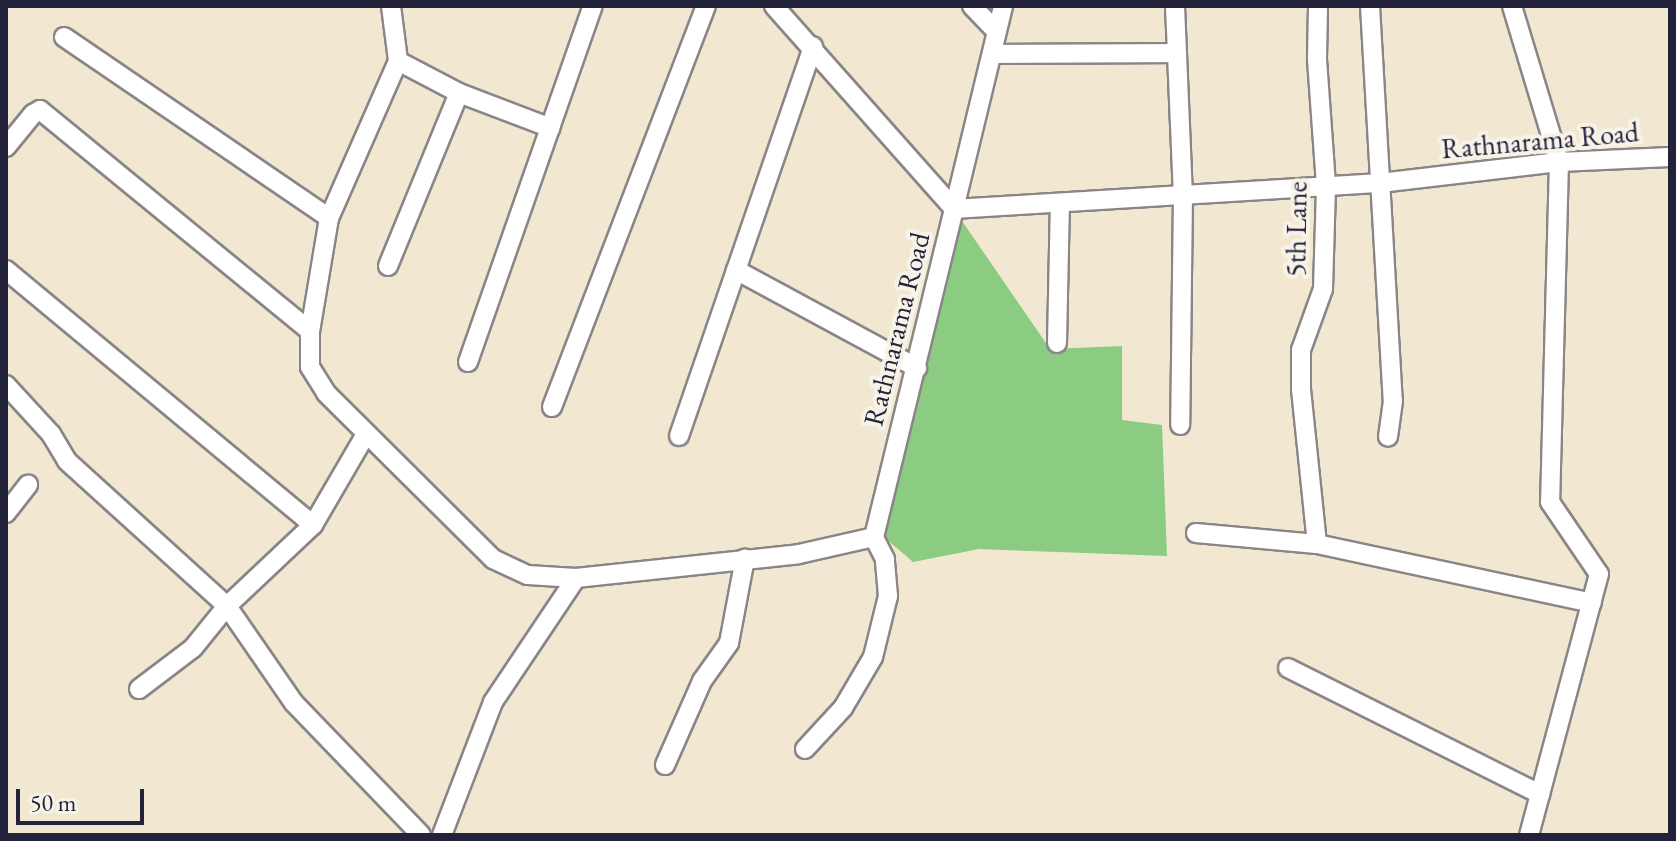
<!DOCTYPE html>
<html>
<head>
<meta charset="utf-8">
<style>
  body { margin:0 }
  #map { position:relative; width:1676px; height:841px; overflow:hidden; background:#f2e8d1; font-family:"EB Garamond",serif }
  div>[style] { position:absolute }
  .green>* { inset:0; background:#8bcb82 }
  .roads { filter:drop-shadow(2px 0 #8a8586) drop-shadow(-2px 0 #8a8586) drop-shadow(0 2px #8a8586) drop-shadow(0 -2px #8a8586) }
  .street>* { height:18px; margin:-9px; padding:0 9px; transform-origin:9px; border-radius:9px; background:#fff }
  span { translate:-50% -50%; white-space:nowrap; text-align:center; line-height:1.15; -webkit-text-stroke:8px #f7f3e8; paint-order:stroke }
  .street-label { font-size:28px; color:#22223b }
  .frame { position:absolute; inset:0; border:8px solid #22223b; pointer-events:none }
  .scale { position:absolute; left:16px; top:789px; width:128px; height:36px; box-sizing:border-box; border:4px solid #22223b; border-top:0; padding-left:10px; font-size:24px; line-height:28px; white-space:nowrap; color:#22223b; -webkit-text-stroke:6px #f7f3e8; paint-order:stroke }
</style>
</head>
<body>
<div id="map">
  <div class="green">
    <i style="clip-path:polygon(960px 218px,1050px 349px,1122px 346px,1122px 420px,1162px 425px,1167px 556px,979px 549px,913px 562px,884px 537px)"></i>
  </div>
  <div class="roads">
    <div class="street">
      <i style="left:391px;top:6px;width:55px;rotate:82.7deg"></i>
      <i style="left:398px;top:61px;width:171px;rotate:113.7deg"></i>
      <i style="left:329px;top:218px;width:115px;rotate:99.5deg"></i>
      <i style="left:310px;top:331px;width:36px;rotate:90deg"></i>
      <i style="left:310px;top:367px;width:31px;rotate:58deg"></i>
      <i style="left:326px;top:393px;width:235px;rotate:44.8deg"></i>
      <i style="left:493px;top:559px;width:38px;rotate:25deg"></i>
      <i style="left:528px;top:575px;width:48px;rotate:3.6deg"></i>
      <i style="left:774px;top:6px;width:271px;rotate:48.4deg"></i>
      <i style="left:954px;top:209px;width:209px;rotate:-76.4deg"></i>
      <i style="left:972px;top:6px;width:35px;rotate:46deg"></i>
      <i style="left:1175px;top:6px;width:189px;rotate:87.6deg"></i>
      <i style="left:1183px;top:195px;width:230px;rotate:90.7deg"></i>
      <i style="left:1370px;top:6px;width:396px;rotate:86.7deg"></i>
      <i style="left:1393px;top:401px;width:36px;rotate:98deg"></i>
      <i style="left:1512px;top:6px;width:163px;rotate:73.2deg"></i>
      <i style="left:1559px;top:162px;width:340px;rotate:91.5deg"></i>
      <i style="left:1550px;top:502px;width:87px;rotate:55.8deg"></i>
      <i style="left:1599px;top:574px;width:270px;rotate:105deg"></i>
      <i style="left:64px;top:37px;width:321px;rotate:34.3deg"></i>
      <i style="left:993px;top:54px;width:184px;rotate:-0.3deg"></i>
      <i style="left:398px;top:61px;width:69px;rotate:27.7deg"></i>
      <i style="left:6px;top:147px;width:43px;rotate:-50.7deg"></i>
      <i style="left:33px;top:114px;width:8px;rotate:-30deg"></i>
      <i style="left:40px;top:110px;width:349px;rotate:39.3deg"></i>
      <i style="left:388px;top:266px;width:187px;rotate:-67.7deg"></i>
      <i style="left:459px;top:93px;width:98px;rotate:20.8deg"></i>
      <i style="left:6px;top:270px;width:399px;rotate:39.7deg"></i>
      <i style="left:736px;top:270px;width:206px;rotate:28.4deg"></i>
      <i style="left:1057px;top:343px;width:140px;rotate:-88.8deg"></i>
      <i style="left:468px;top:362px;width:377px;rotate:-70.7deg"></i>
      <i style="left:6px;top:385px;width:67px;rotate:47.4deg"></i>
      <i style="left:51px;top:434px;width:31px;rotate:59deg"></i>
      <i style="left:67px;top:461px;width:216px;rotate:42.2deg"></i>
      <i style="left:227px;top:606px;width:118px;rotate:55.4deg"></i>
      <i style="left:294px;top:703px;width:183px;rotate:46.1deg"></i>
      <i style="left:552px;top:407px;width:430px;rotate:-69deg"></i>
      <i style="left:679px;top:436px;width:412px;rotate:-71deg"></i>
      <i style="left:6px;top:513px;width:36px;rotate:-52deg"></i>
      <i style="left:1196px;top:533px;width:121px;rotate:5.2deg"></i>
      <i style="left:1317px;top:544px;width:281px;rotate:12.1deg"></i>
      <i style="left:1317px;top:544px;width:156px;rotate:-95.9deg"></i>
      <i style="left:1301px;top:389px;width:39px;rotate:-90deg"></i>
      <i style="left:1301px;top:350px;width:65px;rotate:-70.2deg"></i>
      <i style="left:1323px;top:289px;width:104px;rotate:-88.3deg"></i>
      <i style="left:1326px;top:185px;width:127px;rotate:-94.1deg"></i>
      <i style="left:1317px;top:58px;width:52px;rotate:-88.9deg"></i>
      <i style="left:1288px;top:668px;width:282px;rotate:26.6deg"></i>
      <i style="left:139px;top:689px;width:68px;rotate:-37.2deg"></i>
      <i style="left:193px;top:648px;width:54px;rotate:-51deg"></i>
      <i style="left:227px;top:606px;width:118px;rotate:-43.3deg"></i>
      <i style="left:313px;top:525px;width:105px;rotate:-59.8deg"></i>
      <i style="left:805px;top:749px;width:56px;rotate:-47.2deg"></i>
      <i style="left:843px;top:708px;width:59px;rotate:-59.5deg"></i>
      <i style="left:873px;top:657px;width:63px;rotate:-76.2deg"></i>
      <i style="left:888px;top:596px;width:37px;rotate:-95deg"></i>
      <i style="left:885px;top:559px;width:25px;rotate:-117deg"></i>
      <i style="left:665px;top:765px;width:92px;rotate:-66.2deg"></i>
      <i style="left:702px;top:681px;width:47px;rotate:-54.6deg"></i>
      <i style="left:729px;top:643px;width:86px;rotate:-79.3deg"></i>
      <i style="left:442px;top:835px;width:142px;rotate:-69deg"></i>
      <i style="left:493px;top:702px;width:149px;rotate:-56.2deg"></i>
      <i style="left:576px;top:578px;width:224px;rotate:-6.1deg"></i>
      <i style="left:799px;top:554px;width:77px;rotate:-12.8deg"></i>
      <i style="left:874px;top:537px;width:338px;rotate:-76.3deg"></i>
      <i style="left:954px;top:209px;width:427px;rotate:-3.5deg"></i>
      <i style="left:1380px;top:183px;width:180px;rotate:-6.7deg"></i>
      <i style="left:1559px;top:162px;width:111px;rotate:-2.6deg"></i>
    </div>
  </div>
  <div class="street-label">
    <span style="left:1540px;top:140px;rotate:-5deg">Rathnarama Road</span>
    <span style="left:1296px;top:229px;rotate:-89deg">5th Lane</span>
    <span style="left:896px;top:329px;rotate:-76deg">Rathnarama Road</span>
  </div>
  <div class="frame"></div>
  <div class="scale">50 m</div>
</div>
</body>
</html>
